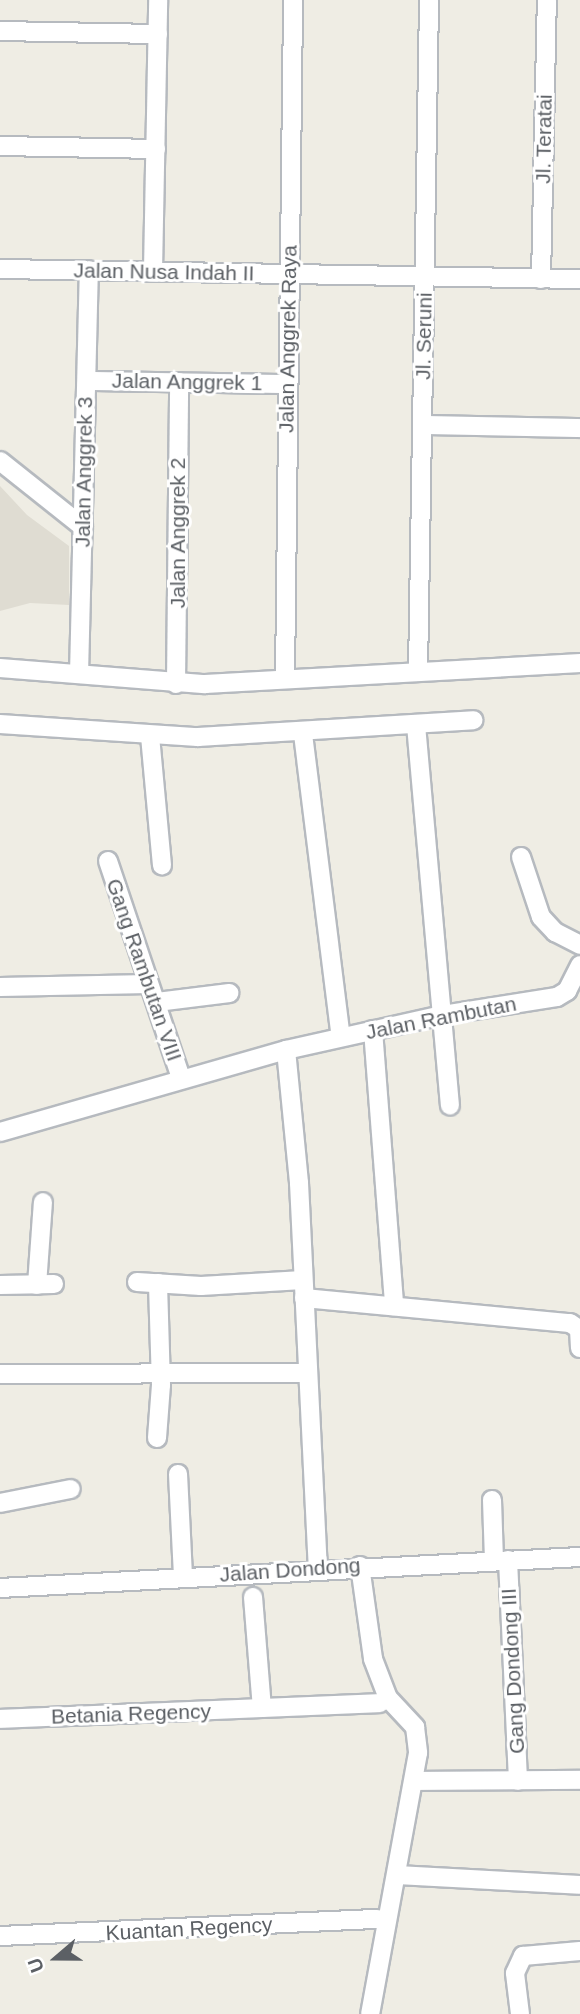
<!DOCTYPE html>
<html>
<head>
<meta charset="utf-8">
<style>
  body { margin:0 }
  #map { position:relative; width:580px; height:2014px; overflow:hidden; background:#efede4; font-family:Helvetica,sans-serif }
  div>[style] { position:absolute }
  .education>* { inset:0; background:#dfdcd2 }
  .roads { filter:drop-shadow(2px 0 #b6babf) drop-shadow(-2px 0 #b6babf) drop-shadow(0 2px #b6babf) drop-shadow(0 -2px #b6babf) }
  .street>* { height:18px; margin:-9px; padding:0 9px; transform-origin:9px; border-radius:9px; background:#fff }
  span { translate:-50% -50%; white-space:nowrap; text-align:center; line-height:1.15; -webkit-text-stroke:6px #fff; paint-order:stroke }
  .street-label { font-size:21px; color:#5c6065 }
  .north { position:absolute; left:21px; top:1923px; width:70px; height:70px; -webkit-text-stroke:5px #fff; paint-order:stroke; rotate:250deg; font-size:19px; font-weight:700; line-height:28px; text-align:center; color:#5c6065 }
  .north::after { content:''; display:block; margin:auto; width:24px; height:32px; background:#5c6065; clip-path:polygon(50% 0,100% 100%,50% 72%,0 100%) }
</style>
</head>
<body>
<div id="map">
  <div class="education">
    <i style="clip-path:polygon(0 486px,27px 515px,69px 546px,69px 605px,30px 603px,0 611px)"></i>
  </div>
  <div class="roads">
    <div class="street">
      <i style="left:0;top:31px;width:158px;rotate:1.1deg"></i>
      <i style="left:0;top:146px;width:156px;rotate:1.1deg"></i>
      <i style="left:0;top:269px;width:580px;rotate:0.99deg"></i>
      <i style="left:153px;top:271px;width:271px;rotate:-88.9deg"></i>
      <i style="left:541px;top:279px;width:279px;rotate:-88.8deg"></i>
      <i style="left:87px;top:381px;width:200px;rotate:0.9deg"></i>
      <i style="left:423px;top:425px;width:157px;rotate:1.1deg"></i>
      <i style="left:0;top:461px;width:106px;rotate:38.5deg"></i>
      <i style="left:0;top:668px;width:206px;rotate:4.5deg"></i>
      <i style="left:205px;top:684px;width:376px;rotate:-3.2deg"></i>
      <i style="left:418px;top:672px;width:672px;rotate:-89.06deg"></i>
      <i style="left:79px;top:674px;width:404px;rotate:-88.6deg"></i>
      <i style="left:285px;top:679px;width:679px;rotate:-89.32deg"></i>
      <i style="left:176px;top:684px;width:302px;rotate:-89.4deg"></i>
      <i style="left:0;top:724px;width:198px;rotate:3.8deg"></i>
      <i style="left:198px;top:737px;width:276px;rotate:-3.5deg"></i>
      <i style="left:416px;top:725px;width:382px;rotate:84.9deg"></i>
      <i style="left:303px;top:734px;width:305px;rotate:82.9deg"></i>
      <i style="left:150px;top:736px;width:130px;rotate:84.7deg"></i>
      <i style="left:521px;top:857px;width:63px;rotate:71.6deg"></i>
      <i style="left:541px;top:917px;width:21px;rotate:47deg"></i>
      <i style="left:555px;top:932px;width:28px;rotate:27deg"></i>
      <i style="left:108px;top:861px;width:229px;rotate:71.4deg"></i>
      <i style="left:0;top:987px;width:149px;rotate:-1.2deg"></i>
      <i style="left:157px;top:1002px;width:73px;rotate:-7.1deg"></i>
      <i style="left:373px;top:1030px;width:277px;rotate:85.6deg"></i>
      <i style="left:286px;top:1050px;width:134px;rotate:84.4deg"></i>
      <i style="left:299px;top:1183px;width:384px;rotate:87.2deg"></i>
      <i style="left:0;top:1132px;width:298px;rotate:-16deg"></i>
      <i style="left:286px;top:1050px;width:161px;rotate:-12.6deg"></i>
      <i style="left:443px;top:1015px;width:115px;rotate:-9deg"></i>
      <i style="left:557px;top:997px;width:12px;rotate:-31deg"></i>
      <i style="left:567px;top:991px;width:29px;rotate:-63deg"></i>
      <i style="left:137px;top:1282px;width:64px;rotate:3.6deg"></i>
      <i style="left:201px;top:1286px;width:102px;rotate:-3.4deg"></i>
      <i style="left:0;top:1285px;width:54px;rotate:-1.1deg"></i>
      <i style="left:37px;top:1285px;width:83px;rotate:-85.9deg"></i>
      <i style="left:304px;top:1298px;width:267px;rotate:5.4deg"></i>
      <i style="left:570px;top:1323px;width:11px;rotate:34deg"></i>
      <i style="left:579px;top:1329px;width:19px;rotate:87deg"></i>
      <i style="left:0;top:1374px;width:306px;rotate:-0.2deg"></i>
      <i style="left:157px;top:1438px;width:53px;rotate:-85.7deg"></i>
      <i style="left:161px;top:1385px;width:102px;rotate:-91.7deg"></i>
      <i style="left:178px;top:1474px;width:103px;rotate:87.2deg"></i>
      <i style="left:492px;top:1500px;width:61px;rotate:88.1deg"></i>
      <i style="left:0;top:1503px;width:72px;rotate:-11.2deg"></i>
      <i style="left:508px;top:1560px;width:221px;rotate:87.4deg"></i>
      <i style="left:360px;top:1566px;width:94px;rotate:82deg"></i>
      <i style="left:373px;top:1659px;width:42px;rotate:69deg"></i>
      <i style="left:388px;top:1698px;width:40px;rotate:47deg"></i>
      <i style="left:415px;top:1727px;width:26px;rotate:83deg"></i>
      <i style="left:418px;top:1753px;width:265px;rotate:100.4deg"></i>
      <i style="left:0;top:1588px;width:581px;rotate:-3.06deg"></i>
      <i style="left:253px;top:1597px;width:111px;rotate:85.4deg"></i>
      <i style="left:0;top:1719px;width:380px;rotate:-2.4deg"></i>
      <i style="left:417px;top:1781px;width:163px;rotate:-0.4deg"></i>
      <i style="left:397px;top:1875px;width:183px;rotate:3.1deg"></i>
      <i style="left:0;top:1936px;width:378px;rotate:-2.6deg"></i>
      <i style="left:520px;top:2014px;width:41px;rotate:-97deg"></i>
      <i style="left:515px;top:1973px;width:19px;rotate:-65deg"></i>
      <i style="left:523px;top:1956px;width:57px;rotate:-5deg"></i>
    </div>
  </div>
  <div class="street-label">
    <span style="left:544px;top:139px;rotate:-89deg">Jl. Teratai</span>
    <span style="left:164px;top:272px;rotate:1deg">Jalan Nusa Indah II</span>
    <span style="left:424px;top:336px;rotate:-89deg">Jl. Seruni</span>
    <span style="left:288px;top:339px;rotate:-89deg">Jalan Anggrek Raya</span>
    <span style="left:187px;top:382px;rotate:1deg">Jalan Anggrek 1</span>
    <span style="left:84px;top:472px;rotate:-89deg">Jalan Anggrek 3</span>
    <span style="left:178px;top:533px;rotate:-90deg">Jalan Anggrek 2</span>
    <span style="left:144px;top:970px;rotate:71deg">Gang Rambutan VIII</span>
    <span style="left:441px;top:1018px;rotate:-11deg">Jalan Rambutan</span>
    <span style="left:290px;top:1570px;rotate:-4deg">Jalan Dondong</span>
    <span style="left:513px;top:1671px;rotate:-93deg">Gang Dondong III</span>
    <span style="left:131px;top:1714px;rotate:-2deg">Betania Regency</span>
    <span style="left:189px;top:1929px;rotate:-3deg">Kuantan Regency</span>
  </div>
  <div class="north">U</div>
</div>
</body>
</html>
